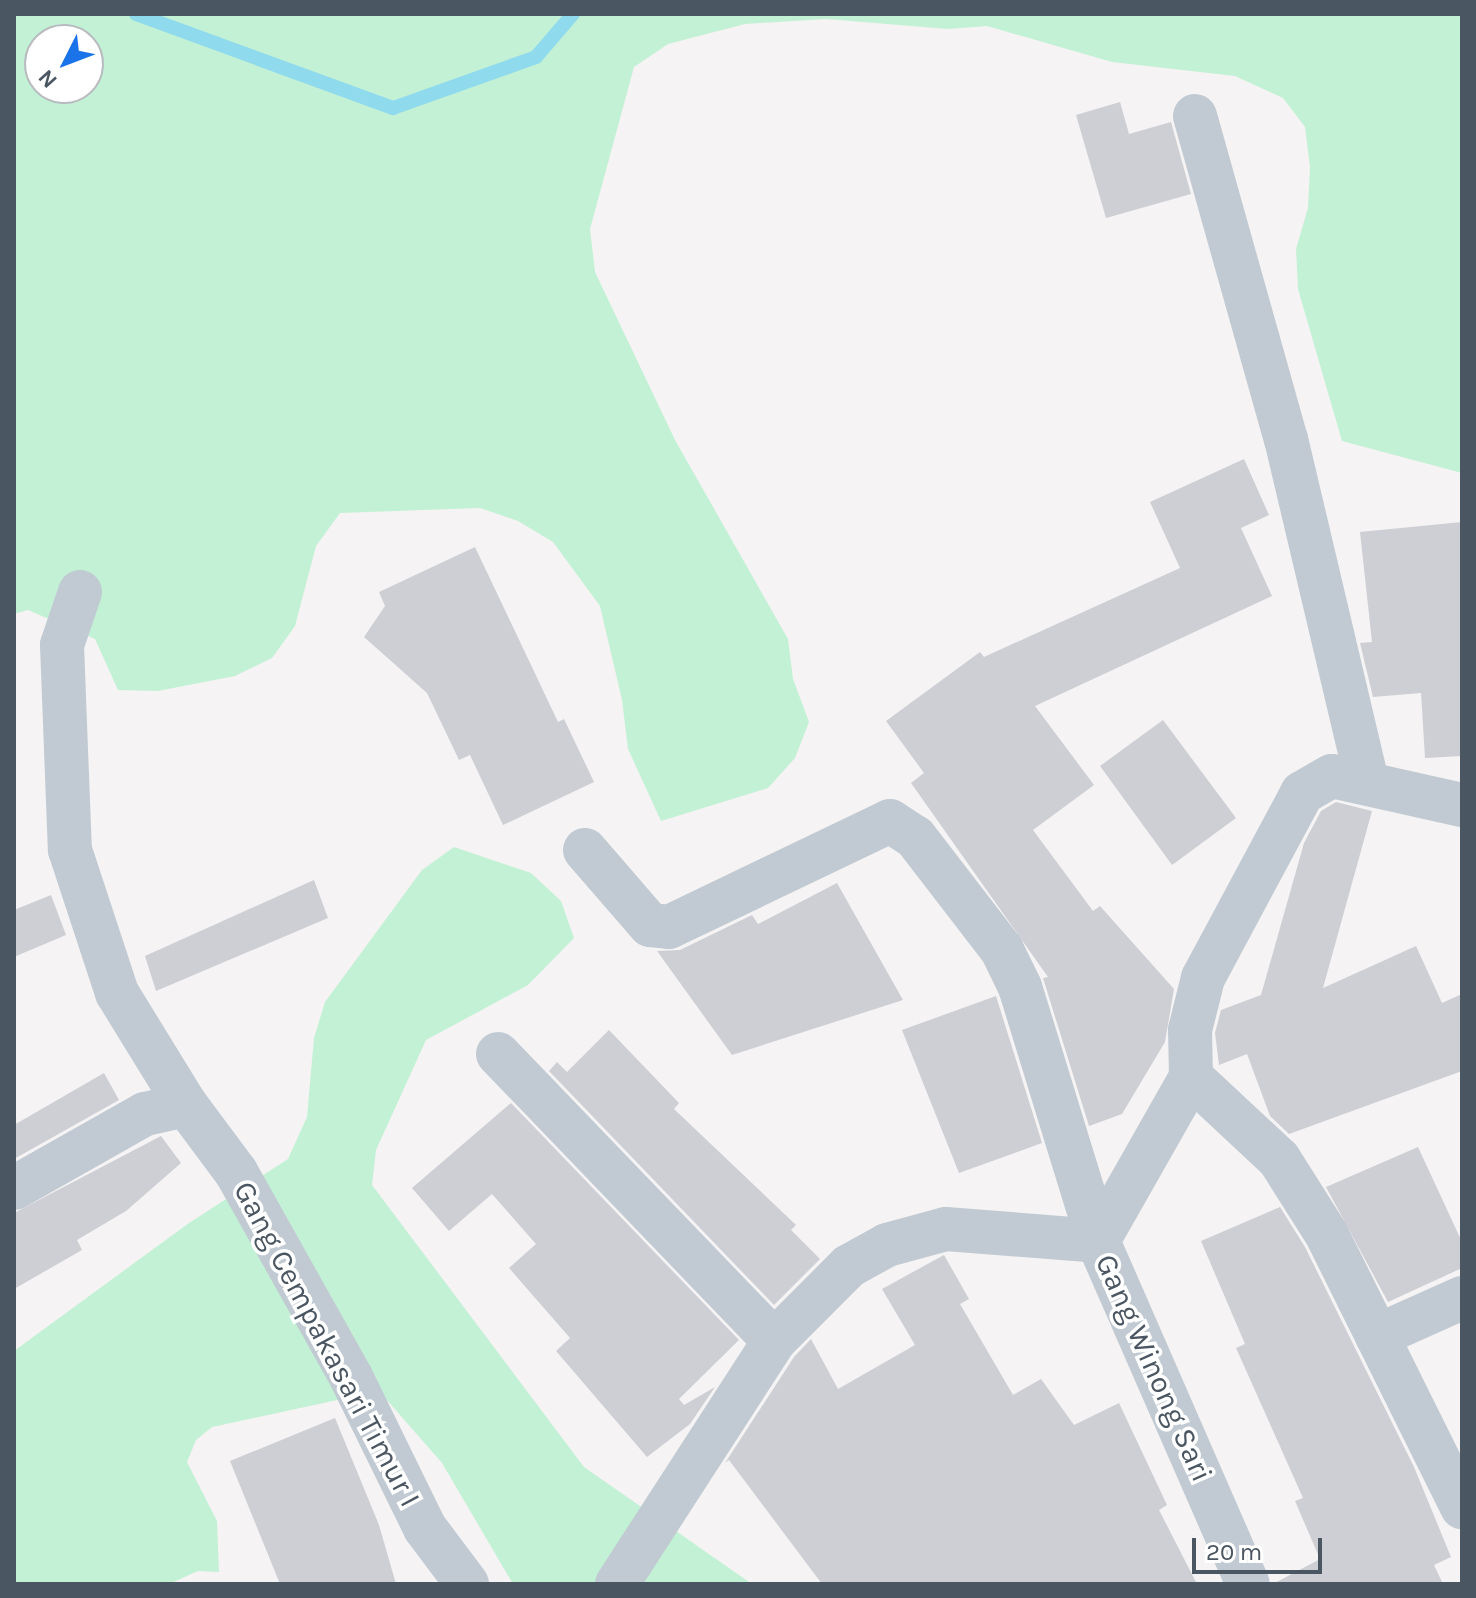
<!DOCTYPE html>
<html>
<head>
<meta charset="utf-8">
<style>
  body { margin:0 }
  #map { position:relative; width:1476px; height:1598px; overflow:hidden; background:#f5f3f3; font-family:Karla,sans-serif }
  div>[style] { position:absolute }
  .green>* { inset:0; background:#c3f1d5 }
  .stream>* { height:14px; margin:-7px; padding:0 7px; transform-origin:7px; border-radius:7px; background:#90daee }
  .building>* { inset:0; background:#cdcfd5 }
  .minor>* { height:44px; margin:-22px; padding:0 22px; transform-origin:22px; border-radius:22px; background:#c1cad2 }
  span { translate:-50% -50%; white-space:nowrap; text-align:center; line-height:1.15; -webkit-text-stroke:7px #fff; paint-order:stroke }
  .street-label { font-size:30px; color:#4a5661 }
  .frame { position:absolute; inset:0; border:16px solid #4a5661; pointer-events:none }
  .north { position:absolute; left:24px; top:24px; width:80px; height:80px; box-sizing:border-box; background:#fff; border:2px solid #b7bbc0; border-radius:50%; rotate:228deg; font-size:22px; font-weight:700; line-height:32px; text-align:center; color:#4a5661 }
  .north::after { content:''; display:block; margin:auto; width:28px; height:36px; background:#1a73e8; clip-path:polygon(50% 0,100% 100%,50% 72%,0 100%) }
  .scale { position:absolute; left:1192px; top:1538px; width:130px; height:36px; box-sizing:border-box; border:4px solid #4a5661; border-top:0; padding-left:10px; font-size:24px; line-height:28px; white-space:nowrap; color:#4a5661; -webkit-text-stroke:6px #fff; paint-order:stroke }
</style>
</head>
<body>
<div id="map">
  <div class="green">
    <i style="clip-path:polygon(evenodd,14px 14px,1462px 14px,1462px 473px,1342px 441px,1298px 289px,1296px 249px,1308px 208px,1310px 167px,1305px 127px,1283px 98px,1235px 76px,1112px 62px,987px 26px,948px 29px,826px 19px,745px 24px,668px 44px,634px 67px,590px 229px,595px 272px,675px 440px,788px 639px,793px 679px,809px 722px,795px 758px,768px 788px,661px 821px,628px 749px,622px 700px,600px 606px,553px 542px,518px 521px,480px 508px,340px 513px,316px 546px,295px 626px,272px 658px,235px 676px,158px 691px,118px 690px,95px 639px,28px 610px,14px 614px,14px 14px,40px 40px,88px 40px,88px 88px,40px 88px,40px 40px)"></i>
    <i style="clip-path:polygon(454px 847px,531px 873px,561px 901px,574px 938px,528px 985px,426px 1040px,376px 1150px,372px 1185px,584px 1467px,752px 1584px,513px 1584px,442px 1463px,379px 1391px,212px 1427px,196px 1440px,187px 1462px,217px 1521px,219px 1572px,198px 1571px,169px 1584px,14px 1584px,14px 1351px,189px 1223px,288px 1159px,307px 1117px,314px 1038px,325px 1002px,422px 870px)"></i>
  </div>
  <div class="stream">
    <i style="left:136px;top:14px;width:274px;rotate:20.1deg"></i>
    <i style="left:393px;top:108px;width:152px;rotate:-19.6deg"></i>
    <i style="left:536px;top:57px;width:57px;rotate:-49.3deg"></i>
  </div>
  <div class="building">
    <i style="clip-path:polygon(1120px 102px,1129px 134px,1171px 122px,1191px 194px,1106px 218px,1076px 115px)"></i>
    <i style="clip-path:polygon(1244px 459px,1269px 515px,1241px 528px,1272px 596px,1035px 706px,1094px 785px,1033px 830px,1093px 911px,1100px 906px,1174px 989px,1165px 1042px,1122px 1114px,1089px 1126px,1043px 978px,1048px 977px,911px 783px,924px 773px,886px 721px,980px 652px,984px 657px,1180px 568px,1150px 502px)"></i>
    <i style="clip-path:polygon(1462px 522px,1462px 756px,1425px 758px,1421px 693px,1373px 697px,1360px 643px,1372px 642px,1360px 532px)"></i>
    <i style="clip-path:polygon(475px 547px,558px 722px,564px 719px,594px 782px,503px 825px,470px 755px,459px 760px,427px 693px,364px 637px,385px 606px,379px 592px)"></i>
    <i style="clip-path:polygon(1163px 720px,1236px 818px,1172px 865px,1100px 766px)"></i>
    <i style="clip-path:polygon(1336px 802px,1372px 811px,1323px 988px,1416px 946px,1442px 1003px,1462px 994px,1462px 1071px,1289px 1134px,1270px 1116px,1247px 1054px,1219px 1065px,1215px 1033px,1221px 1010px,1261px 995px,1304px 843px,1321px 811px)"></i>
    <i style="clip-path:polygon(314px 880px,328px 918px,156px 991px,145px 956px)"></i>
    <i style="clip-path:polygon(837px 883px,903px 1000px,732px 1055px,657px 951px,680px 950px,752px 915px,758px 924px)"></i>
    <i style="clip-path:polygon(51px 895px,66px 935px,14px 957px,14px 910px)"></i>
    <i style="clip-path:polygon(996px 996px,1042px 1143px,959px 1173px,902px 1030px)"></i>
    <i style="clip-path:polygon(609px 1030px,679px 1103px,674px 1109px,796px 1225px,791px 1230px,820px 1259px,774px 1305px,549px 1071px,557px 1062px,567px 1072px)"></i>
    <i style="clip-path:polygon(104px 1073px,119px 1100px,14px 1159px,14px 1125px)"></i>
    <i style="clip-path:polygon(511px 1103px,739px 1340px,679px 1399px,684px 1405px,715px 1387px,690px 1424px,647px 1457px,556px 1351px,570px 1338px,509px 1268px,536px 1244px,492px 1194px,449px 1231px,412px 1188px)"></i>
    <i style="clip-path:polygon(161px 1136px,181px 1163px,126px 1211px,77px 1240px,82px 1250px,14px 1289px,14px 1213px)"></i>
    <i style="clip-path:polygon(1418px 1147px,1462px 1242px,1462px 1268px,1388px 1302px,1326px 1187px)"></i>
    <i style="clip-path:polygon(1280px 1207px,1305px 1247px,1414px 1467px,1451px 1557px,1434px 1565px,1443px 1584px,1273px 1584px,1320px 1559px,1295px 1501px,1303px 1498px,1236px 1348px,1245px 1344px,1201px 1241px)"></i>
    <i style="clip-path:polygon(944px 1255px,969px 1299px,960px 1304px,1013px 1395px,1041px 1379px,1074px 1425px,1119px 1403px,1167px 1505px,1159px 1510px,1197px 1584px,822px 1584px,729px 1460px,725px 1463px,794px 1357px,811px 1339px,838px 1389px,915px 1345px,882px 1289px)"></i>
    <i style="clip-path:polygon(335px 1418px,379px 1525px,396px 1584px,280px 1584px,230px 1461px)"></i>
  </div>
  <div class="minor">
    <i style="left:1195px;top:116px;width:336px;rotate:74.3deg"></i>
    <i style="left:1286px;top:439px;width:351px;rotate:76.7deg"></i>
    <i style="left:80px;top:592px;width:56px;rotate:108.8deg"></i>
    <i style="left:62px;top:645px;width:205px;rotate:87.8deg"></i>
    <i style="left:70px;top:850px;width:151px;rotate:71.8deg"></i>
    <i style="left:117px;top:993px;width:132px;rotate:58.4deg"></i>
    <i style="left:186px;top:1105px;width:84px;rotate:53.3deg"></i>
    <i style="left:236px;top:1172px;width:235px;rotate:60.7deg"></i>
    <i style="left:351px;top:1377px;width:168px;rotate:63.9deg"></i>
    <i style="left:425px;top:1528px;width:70px;rotate:53.1deg"></i>
    <i style="left:585px;top:850px;width:99px;rotate:49.1deg"></i>
    <i style="left:650px;top:925px;width:19px;rotate:6deg"></i>
    <i style="left:669px;top:927px;width:245px;rotate:-25.6deg"></i>
    <i style="left:890px;top:821px;width:30px;rotate:33deg"></i>
    <i style="left:915px;top:837px;width:143px;rotate:52.4deg"></i>
    <i style="left:1002px;top:950px;width:41px;rotate:64.1deg"></i>
    <i style="left:1020px;top:987px;width:266px;rotate:72.9deg"></i>
    <i style="left:1098px;top:1241px;width:374px;rotate:66.4deg"></i>
    <i style="left:498px;top:1054px;width:398px;rotate:46.1deg"></i>
    <i style="left:1191px;top:1077px;width:120px;rotate:43deg"></i>
    <i style="left:1279px;top:1159px;width:90px;rotate:57.7deg"></i>
    <i style="left:1327px;top:1235px;width:304px;rotate:63.6deg"></i>
    <i style="left:1191px;top:1077px;width:47px;rotate:-91.2deg"></i>
    <i style="left:1190px;top:1030px;width:54px;rotate:-76deg"></i>
    <i style="left:1203px;top:978px;width:210px;rotate:-61.8deg"></i>
    <i style="left:1302px;top:793px;width:34px;rotate:-30deg"></i>
    <i style="left:1332px;top:776px;width:133px;rotate:12.6deg"></i>
    <i style="left:14px;top:1188px;width:150px;rotate:-29.5deg"></i>
    <i style="left:145px;top:1114px;width:42px;rotate:-12.4deg"></i>
    <i style="left:1377px;top:1336px;width:93px;rotate:-24.1deg"></i>
    <i style="left:617px;top:1584px;width:289px;rotate:-57.1deg"></i>
    <i style="left:774px;top:1341px;width:106px;rotate:-45deg"></i>
    <i style="left:849px;top:1266px;width:43px;rotate:-28.9deg"></i>
    <i style="left:887px;top:1245px;width:61px;rotate:-15.2deg"></i>
    <i style="left:946px;top:1229px;width:152px;rotate:4.5deg"></i>
    <i style="left:1098px;top:1241px;width:189px;rotate:-60.4deg"></i>
  </div>
  <div class="street-label">
    <span style="left:327px;top:1344px;rotate:62deg">Gang Cempakasari Timur I</span>
    <span style="left:1154px;top:1368px;rotate:66deg">Gang Winong Sari</span>
  </div>
  <div class="frame"></div>
  <div class="north">N</div>
  <div class="scale">20 m</div>
</div>
</body>
</html>
